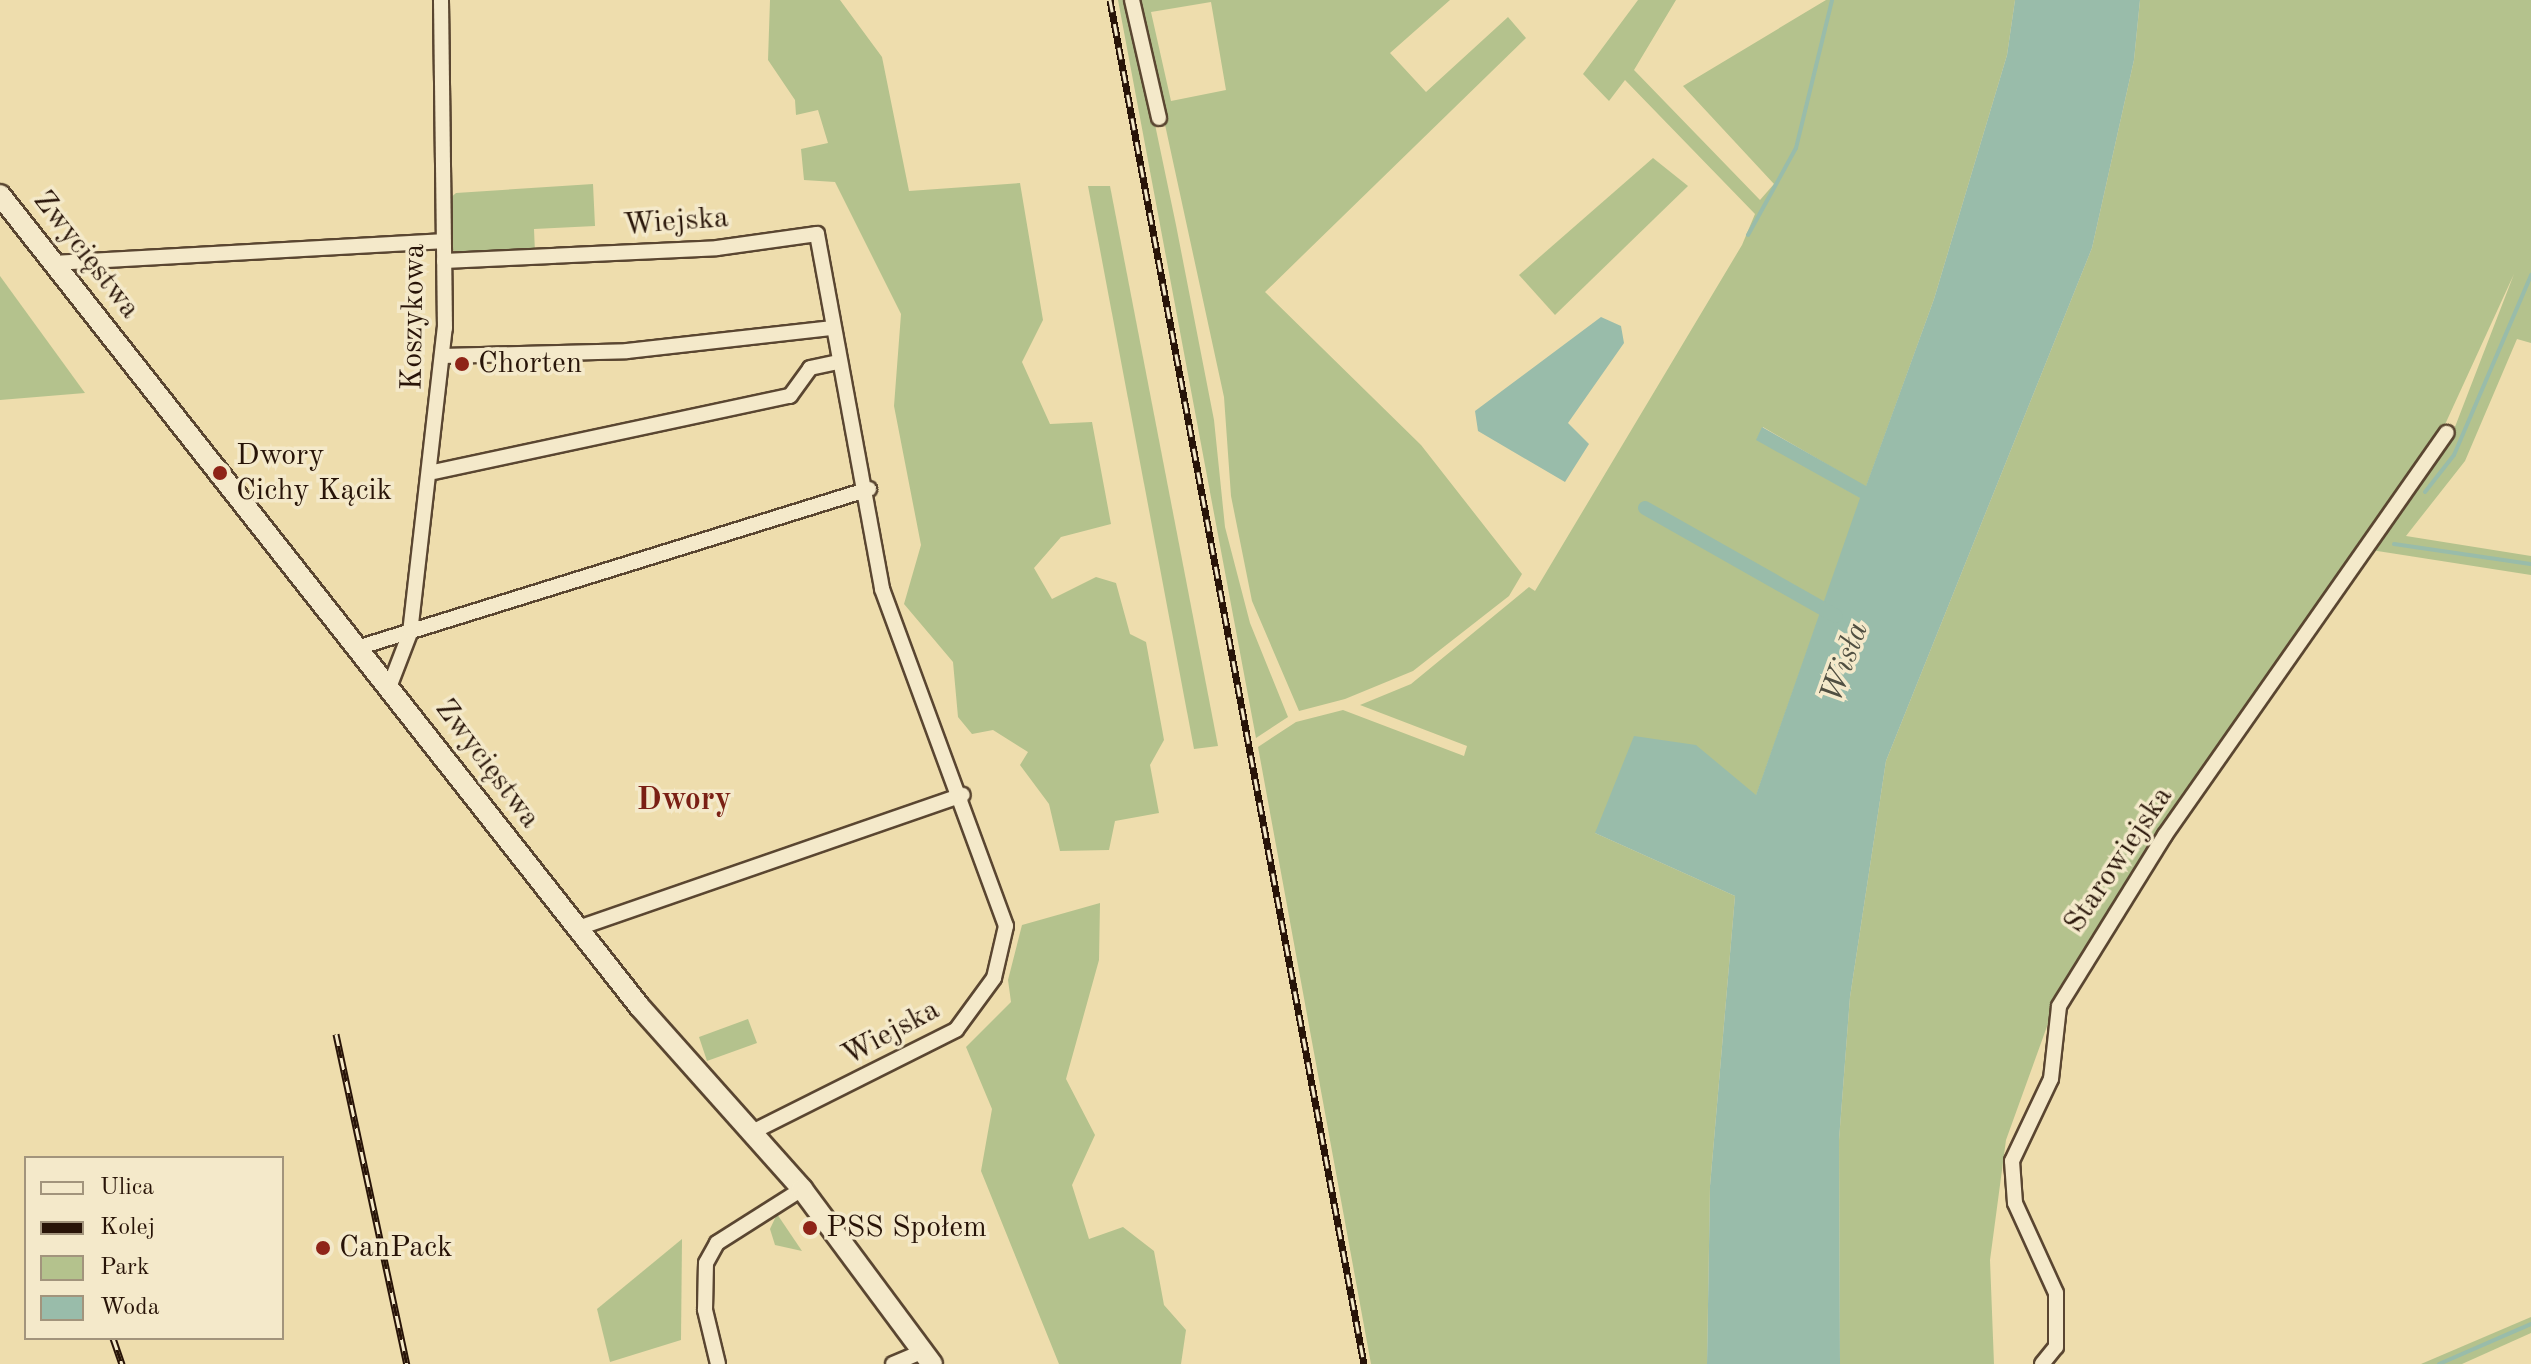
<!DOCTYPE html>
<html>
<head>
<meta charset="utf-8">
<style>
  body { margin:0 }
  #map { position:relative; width:2531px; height:1364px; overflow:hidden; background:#eeddad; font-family:"Old Standard TT",serif }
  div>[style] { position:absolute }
  .green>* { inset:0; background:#b4c28d }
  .water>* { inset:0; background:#99bcaa }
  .stream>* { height:4px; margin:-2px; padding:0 2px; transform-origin:2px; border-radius:2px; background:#99bcaa }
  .canal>* { height:14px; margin:-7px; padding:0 7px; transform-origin:7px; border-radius:7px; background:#99bcaa }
  .roads { filter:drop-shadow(2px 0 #5a4631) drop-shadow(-2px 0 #5a4631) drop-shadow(0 2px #5a4631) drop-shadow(0 -2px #5a4631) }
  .street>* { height:14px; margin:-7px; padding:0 7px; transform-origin:7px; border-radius:7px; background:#f4e9ca }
  .secondary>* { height:20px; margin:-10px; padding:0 10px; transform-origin:10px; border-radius:10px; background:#f4e9ca }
  .rail>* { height:7px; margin-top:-3.5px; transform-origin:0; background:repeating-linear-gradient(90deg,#f4e9ca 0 12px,#281408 0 24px); box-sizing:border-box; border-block:2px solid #281408 }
  .dots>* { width:22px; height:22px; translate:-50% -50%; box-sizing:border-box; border:4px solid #f4e9ca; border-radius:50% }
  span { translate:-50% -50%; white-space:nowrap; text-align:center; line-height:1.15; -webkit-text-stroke:7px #f4e9ca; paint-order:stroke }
  .street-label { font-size:30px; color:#281408 }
  .poi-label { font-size:30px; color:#281408 }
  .left { translate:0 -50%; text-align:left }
  .water-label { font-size:32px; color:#504f41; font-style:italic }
  .neighbourhood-label { font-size:32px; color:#7a1f14; font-weight:700 }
  .legend { position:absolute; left:24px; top:1156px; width:260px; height:184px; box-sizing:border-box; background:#f4e9ca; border:2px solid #a2947c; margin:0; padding:10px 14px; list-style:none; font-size:24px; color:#281408 }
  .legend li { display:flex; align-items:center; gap:16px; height:40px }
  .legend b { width:40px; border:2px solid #a2947c }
</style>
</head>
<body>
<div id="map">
  <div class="green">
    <i style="clip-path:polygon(770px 0,840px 0,882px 57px,909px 191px,1020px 183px,1043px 320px,1022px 362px,1050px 424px,1092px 422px,1111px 524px,1061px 537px,1034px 568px,1052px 599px,1096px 577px,1116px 583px,1130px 634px,1146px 642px,1164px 740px,1150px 765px,1159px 813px,1115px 821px,1109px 850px,1060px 851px,1049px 804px,1020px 765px,1028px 752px,993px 730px,972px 734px,958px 717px,953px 662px,904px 604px,921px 545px,894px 406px,901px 314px,835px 182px,804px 180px,801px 149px,828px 143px,818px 110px,796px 115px,795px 100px,768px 60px)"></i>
    <i style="clip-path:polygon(1118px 0,1129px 0,1176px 225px,1214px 420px,1225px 527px,1250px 623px,1288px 717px,1256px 738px)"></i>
    <i style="clip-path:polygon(evenodd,1138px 0,1450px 0,1390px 53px,1426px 92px,1508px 17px,1526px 38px,1265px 292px,1421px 445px,1522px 574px,1509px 596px,1413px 671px,1345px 699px,1299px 711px,1252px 601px,1231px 496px,1224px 397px,1138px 0,1211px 2px,1226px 90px,1171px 101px,1151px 12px,1211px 2px)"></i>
    <i style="clip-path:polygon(1638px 0,1676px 0,1634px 70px,1760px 200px,1774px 184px,1683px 86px,1826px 0,2015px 0,2007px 55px,1934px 299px,1866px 487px,1763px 427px,1757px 439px,1861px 498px,1756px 796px,1742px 788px,1595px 833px,1735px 896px,1710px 1186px,1707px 1364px,1371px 1364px,1258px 747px,1296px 722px,1343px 710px,1464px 756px,1467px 746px,1360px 705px,1411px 684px,1529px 587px,1535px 591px,1742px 245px,1755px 214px,1625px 80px,1609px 101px,1583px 74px)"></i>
    <i style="clip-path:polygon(2140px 0,2531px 0,2531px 343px,2517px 339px,2465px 461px,2406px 536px,2531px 556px,2531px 575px,2371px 550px,2453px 432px,2514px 274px,2442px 431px,2083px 952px,2054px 1007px,2006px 1140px,1990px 1260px,1994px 1364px,1840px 1364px,1839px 1140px,1850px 997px,1886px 761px,2092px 248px,2134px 60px)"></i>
    <i style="clip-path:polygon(1653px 158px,1688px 186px,1555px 315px,1519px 275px)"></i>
    <i style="clip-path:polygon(593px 184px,595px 226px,534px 229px,535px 253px,460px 255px,450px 248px,449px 199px,456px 193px)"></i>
    <i style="clip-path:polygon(1088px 186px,1110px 186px,1218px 746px,1194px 749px)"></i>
    <i style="clip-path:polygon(0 276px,85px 393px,0 400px)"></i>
    <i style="clip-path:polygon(1100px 903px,1099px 960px,1066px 1079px,1095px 1135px,1072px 1185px,1089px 1239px,1123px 1227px,1154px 1251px,1164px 1305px,1186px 1330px,1181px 1364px,1059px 1364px,981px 1171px,992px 1109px,966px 1047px,1011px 1002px,1008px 980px,1022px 925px)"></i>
    <i style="clip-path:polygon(748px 1019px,757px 1043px,707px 1061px,699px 1037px)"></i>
    <i style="clip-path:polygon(777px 1214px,802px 1251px,775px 1245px,770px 1229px)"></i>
    <i style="clip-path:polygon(682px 1239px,681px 1340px,610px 1362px,597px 1309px)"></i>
    <i style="clip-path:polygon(2531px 1317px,2531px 1333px,2462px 1364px,2421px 1364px)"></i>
  </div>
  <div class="water">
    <i style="clip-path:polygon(2015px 0,2140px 0,2134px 60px,2092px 248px,1886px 761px,1850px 997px,1839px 1140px,1840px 1364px,1707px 1364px,1710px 1186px,1735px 896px,1595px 833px,1634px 736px,1696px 745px,1756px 795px,1860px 498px,1756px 440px,1762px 427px,1866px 486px,1934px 299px,2007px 55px)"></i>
    <i style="clip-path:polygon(1601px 317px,1621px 326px,1624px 343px,1568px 423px,1589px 444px,1565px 482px,1478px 431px,1475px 411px)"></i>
  </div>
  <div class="stream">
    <i style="left:1748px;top:235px;width:99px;rotate:-61.1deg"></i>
    <i style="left:1796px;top:148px;width:152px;rotate:-76.3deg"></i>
    <i style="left:2425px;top:492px;width:47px;rotate:-51.9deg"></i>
    <i style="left:2454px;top:455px;width:196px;rotate:-66.8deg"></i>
    <i style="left:2394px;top:544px;width:138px;rotate:8.3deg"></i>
    <i style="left:2439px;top:1364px;width:100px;rotate:-23.5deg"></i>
  </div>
  <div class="canal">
    <i style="left:1645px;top:508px;width:219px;rotate:29.5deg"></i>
  </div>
  <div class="roads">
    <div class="street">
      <i style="left:1132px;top:0;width:121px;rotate:77.1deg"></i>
      <i style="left:444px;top:261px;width:273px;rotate:-2.7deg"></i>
      <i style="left:717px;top:248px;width:101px;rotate:-8deg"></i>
      <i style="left:817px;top:234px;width:361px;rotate:79.6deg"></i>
      <i style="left:882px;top:589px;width:359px;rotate:69.8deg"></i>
      <i style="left:1006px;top:926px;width:53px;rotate:103deg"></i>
      <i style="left:994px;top:978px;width:64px;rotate:126.2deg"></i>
      <i style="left:956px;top:1030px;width:230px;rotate:153.4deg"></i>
      <i style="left:53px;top:263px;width:389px;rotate:-3.2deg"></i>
      <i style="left:442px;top:356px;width:185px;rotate:-1.5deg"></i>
      <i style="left:627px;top:351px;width:205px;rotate:-6.4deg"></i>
      <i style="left:434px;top:472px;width:364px;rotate:-12.1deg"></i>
      <i style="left:790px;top:396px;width:34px;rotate:-54deg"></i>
      <i style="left:810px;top:368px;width:30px;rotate:-12deg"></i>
      <i style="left:360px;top:647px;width:533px;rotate:-17.24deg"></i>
      <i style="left:390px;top:685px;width:56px;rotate:-69deg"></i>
      <i style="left:410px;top:633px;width:307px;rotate:-83.5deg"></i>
      <i style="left:445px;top:328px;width:328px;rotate:-90.7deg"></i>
      <i style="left:578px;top:928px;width:407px;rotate:-19.1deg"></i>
      <i style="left:718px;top:1364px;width:56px;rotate:-103.5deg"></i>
      <i style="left:705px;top:1310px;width:47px;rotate:-88.8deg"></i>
      <i style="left:706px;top:1263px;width:23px;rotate:-61deg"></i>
      <i style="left:717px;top:1243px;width:101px;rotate:-32.4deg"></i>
      <i style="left:893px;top:1364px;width:33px;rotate:-23deg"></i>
      <i style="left:2042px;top:1364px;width:22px;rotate:-51deg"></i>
      <i style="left:2056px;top:1347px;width:54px;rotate:-90deg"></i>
      <i style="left:2056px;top:1293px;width:99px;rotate:-114.5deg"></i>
      <i style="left:2015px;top:1203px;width:42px;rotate:-94.1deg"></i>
      <i style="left:2012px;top:1161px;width:91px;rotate:-64.6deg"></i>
      <i style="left:2051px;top:1079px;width:73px;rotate:-83.7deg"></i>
      <i style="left:2059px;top:1006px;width:201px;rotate:-58.2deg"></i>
      <i style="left:2165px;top:835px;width:491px;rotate:-55deg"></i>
    </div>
    <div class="secondary">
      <i style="left:0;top:195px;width:1034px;rotate:51.76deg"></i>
      <i style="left:640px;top:1007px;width:244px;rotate:48.3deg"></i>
      <i style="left:802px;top:1189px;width:218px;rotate:53.4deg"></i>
    </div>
  </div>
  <div class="rail">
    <i style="left:1110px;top:0;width:1387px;rotate:79.45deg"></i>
    <i style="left:336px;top:1034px;width:338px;rotate:77.9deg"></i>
    <i style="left:113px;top:1338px;width:28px;rotate:71deg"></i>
  </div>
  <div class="dots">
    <i style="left:462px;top:364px;background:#8f2418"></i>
    <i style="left:220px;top:473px;background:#8f2418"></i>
    <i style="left:810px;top:1228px;background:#8f2418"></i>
    <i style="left:323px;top:1248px;background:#8f2418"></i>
  </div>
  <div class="street-label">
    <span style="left:676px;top:222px;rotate:-4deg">Wiejska</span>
    <span style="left:86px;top:255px;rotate:52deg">Zwycięstwa</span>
    <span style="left:414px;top:317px;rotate:-89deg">Koszykowa</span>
    <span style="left:487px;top:764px;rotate:53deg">Zwycięstwa</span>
    <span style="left:2119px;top:860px;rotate:-56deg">Starowiejska</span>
    <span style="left:891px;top:1033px;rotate:-28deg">Wiejska</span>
  </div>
  <div class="poi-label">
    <span class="left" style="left:478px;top:364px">Chorten</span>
    <span class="left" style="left:236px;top:473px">Dwory<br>Cichy Kącik</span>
    <span class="left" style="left:826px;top:1228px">PSS Społem</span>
    <span class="left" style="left:339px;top:1248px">CanPack</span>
  </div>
  <div class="water-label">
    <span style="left:1846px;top:663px;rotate:-70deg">Wisła</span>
  </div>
  <div class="neighbourhood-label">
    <span style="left:684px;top:801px">Dwory</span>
  </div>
  <ul class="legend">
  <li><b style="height:10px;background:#f4e9ca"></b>Ulica</li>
  <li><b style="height:10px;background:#281408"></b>Kolej</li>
  <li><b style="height:22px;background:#b4c28d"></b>Park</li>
  <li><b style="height:22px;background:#99bcaa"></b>Woda</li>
  </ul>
</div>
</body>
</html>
